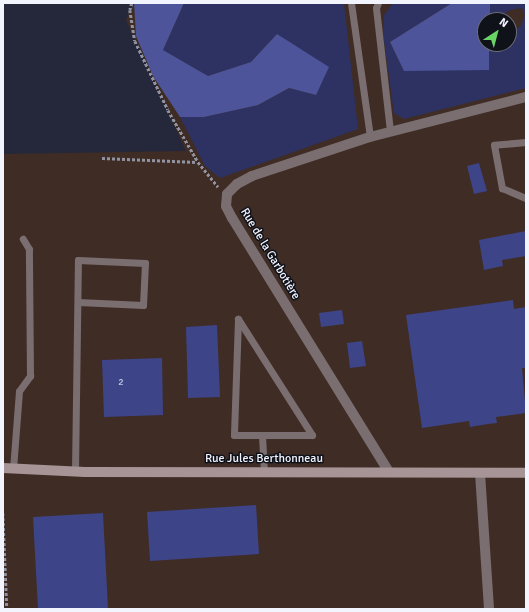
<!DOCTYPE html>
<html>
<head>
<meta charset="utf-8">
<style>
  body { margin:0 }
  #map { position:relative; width:529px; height:612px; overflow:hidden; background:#25283b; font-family:Signika,sans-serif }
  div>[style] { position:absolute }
  .industrial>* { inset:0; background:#3f2c25 }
  .green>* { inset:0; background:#2e3263 }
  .forest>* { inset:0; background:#4d5499 }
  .building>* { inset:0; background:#3e4488 }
  .path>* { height:2.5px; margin-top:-1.25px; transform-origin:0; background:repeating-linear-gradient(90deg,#9093a1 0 3px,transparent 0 5px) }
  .service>* { height:7px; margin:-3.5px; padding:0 3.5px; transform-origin:3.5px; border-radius:3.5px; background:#7a6e70 }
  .minor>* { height:10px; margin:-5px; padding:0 5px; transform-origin:5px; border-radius:5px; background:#7a6e70 }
  .secondary>* { height:10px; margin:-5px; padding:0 5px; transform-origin:5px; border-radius:5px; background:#a79497 }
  span { translate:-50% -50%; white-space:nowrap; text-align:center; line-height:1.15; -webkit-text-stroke:3px #10121a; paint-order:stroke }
  .number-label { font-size:10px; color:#c5c8e0 }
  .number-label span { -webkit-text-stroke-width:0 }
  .street-label { font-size:12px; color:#f2f4fe }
  .frame { position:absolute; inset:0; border:4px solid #f2f4fe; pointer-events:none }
  .north { position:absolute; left:477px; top:12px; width:40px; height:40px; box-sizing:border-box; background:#10121a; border:1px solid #6a6c75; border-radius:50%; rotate:36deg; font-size:11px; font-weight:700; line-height:16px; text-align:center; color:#f2f4fe }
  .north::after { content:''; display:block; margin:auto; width:14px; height:18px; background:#68d465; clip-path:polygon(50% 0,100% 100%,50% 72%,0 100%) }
</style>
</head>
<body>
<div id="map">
  <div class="industrial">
    <i style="clip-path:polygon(evenodd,133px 3px,526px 3px,526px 609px,3px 609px,3px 154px,186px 151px,126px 20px,133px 3px,485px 20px,509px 20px,509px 44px,485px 44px,485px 20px)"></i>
  </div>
  <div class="green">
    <i style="clip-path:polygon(184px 3px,344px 3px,358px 129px,220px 178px,205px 166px,180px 117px,204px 117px,258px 105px,289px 88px,316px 95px,277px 34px,251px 62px,208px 76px,163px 50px)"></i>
    <i style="clip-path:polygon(393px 3px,452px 3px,390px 42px,404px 70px,489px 70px,489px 44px,509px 44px,509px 32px,520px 27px,525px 15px,522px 8px,510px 10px,495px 20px,490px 20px,490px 3px,526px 3px,526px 88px,404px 119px,394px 113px,383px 33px,384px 15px)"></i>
  </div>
  <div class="forest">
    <i style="clip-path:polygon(134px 3px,184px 3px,163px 50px,208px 76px,251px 62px,277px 34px,329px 67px,316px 95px,289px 88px,258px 105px,204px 117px,180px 117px,153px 76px,136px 36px)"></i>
    <i style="clip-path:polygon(452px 3px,490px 3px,490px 20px,485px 20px,485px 44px,489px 44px,489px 70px,404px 71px,390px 42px)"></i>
  </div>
  <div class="building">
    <i style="clip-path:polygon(479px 163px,487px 191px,474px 194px,467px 166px)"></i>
    <i style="clip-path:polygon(526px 231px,526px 256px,502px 260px,503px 266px,484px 270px,479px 240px)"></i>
    <i style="clip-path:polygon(513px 300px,514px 309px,526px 307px,526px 368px,522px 368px,526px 413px,496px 417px,497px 423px,488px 424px,470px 427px,469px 421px,422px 428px,406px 315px)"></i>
    <i style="clip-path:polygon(342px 310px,344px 324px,321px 327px,319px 313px)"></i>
    <i style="clip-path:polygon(217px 325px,220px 397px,188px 398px,186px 327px)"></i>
    <i style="clip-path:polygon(362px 341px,366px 366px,350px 368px,347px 343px)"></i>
    <i style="clip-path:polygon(162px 358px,163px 415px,104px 417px,102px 360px)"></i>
    <i style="clip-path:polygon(256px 505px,259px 554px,150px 561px,147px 512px)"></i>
    <i style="clip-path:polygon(103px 513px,108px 609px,38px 609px,33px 517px)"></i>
  </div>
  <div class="path">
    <i style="left:132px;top:3px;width:7px;rotate:106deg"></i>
    <i style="left:130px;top:10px;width:31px;rotate:81deg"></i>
    <i style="left:135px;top:41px;width:76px;rotate:64.4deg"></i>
    <i style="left:168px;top:110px;width:60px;rotate:60deg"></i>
    <i style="left:198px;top:162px;width:32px;rotate:51deg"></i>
    <i style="left:102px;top:158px;width:95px;rotate:2.4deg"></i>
    <i style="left:3px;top:513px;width:96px;rotate:87.6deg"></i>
  </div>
  <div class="service">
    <i style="left:351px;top:3px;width:135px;rotate:81.9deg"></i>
    <i style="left:378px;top:3px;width:5px;rotate:112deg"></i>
    <i style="left:376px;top:8px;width:124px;rotate:83.5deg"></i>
    <i style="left:526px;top:142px;width:32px;rotate:175deg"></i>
    <i style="left:494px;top:145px;width:44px;rotate:79.5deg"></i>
    <i style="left:502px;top:188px;width:26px;rotate:23deg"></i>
    <i style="left:262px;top:435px;width:50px"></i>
    <i style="left:312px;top:435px;width:138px;rotate:-122.5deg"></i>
    <i style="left:238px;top:319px;width:116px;rotate:92deg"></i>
    <i style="left:234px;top:435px;width:28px"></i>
    <i style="left:262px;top:435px;width:37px;rotate:87deg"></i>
    <i style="left:13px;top:469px;width:78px;rotate:-85.6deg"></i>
    <i style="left:19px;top:391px;width:19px;rotate:-54deg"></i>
    <i style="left:30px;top:376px;width:127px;rotate:-90.5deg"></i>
    <i style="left:29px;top:249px;width:12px;rotate:-121deg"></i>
    <i style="left:75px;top:471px;width:211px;rotate:-89.2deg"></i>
    <i style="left:78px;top:260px;width:67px;rotate:2.6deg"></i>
    <i style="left:145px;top:263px;width:42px;rotate:92.7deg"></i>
    <i style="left:143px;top:305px;width:65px;rotate:-177.4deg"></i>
  </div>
  <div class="minor">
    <i style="left:389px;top:472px;width:299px;rotate:-121.7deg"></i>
    <i style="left:232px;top:218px;width:13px;rotate:-117deg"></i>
    <i style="left:226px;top:206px;width:12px;rotate:-85deg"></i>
    <i style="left:227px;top:194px;width:14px;rotate:-45deg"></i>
    <i style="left:237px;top:184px;width:17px;rotate:-28deg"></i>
    <i style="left:252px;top:176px;width:124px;rotate:-18.3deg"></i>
    <i style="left:370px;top:137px;width:161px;rotate:-14.4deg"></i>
    <i style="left:480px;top:473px;width:136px;rotate:86.2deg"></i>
  </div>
  <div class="secondary">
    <i style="left:3px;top:468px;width:82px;rotate:2.8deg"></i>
    <i style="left:85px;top:472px;width:441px;rotate:0.1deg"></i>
  </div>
  <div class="number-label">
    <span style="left:121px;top:383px">2</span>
  </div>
  <div class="street-label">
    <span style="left:270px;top:254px;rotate:59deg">Rue de la Garbotière</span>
    <span style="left:264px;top:459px">Rue Jules Berthonneau</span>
  </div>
  <div class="frame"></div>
  <div class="north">N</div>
</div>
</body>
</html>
